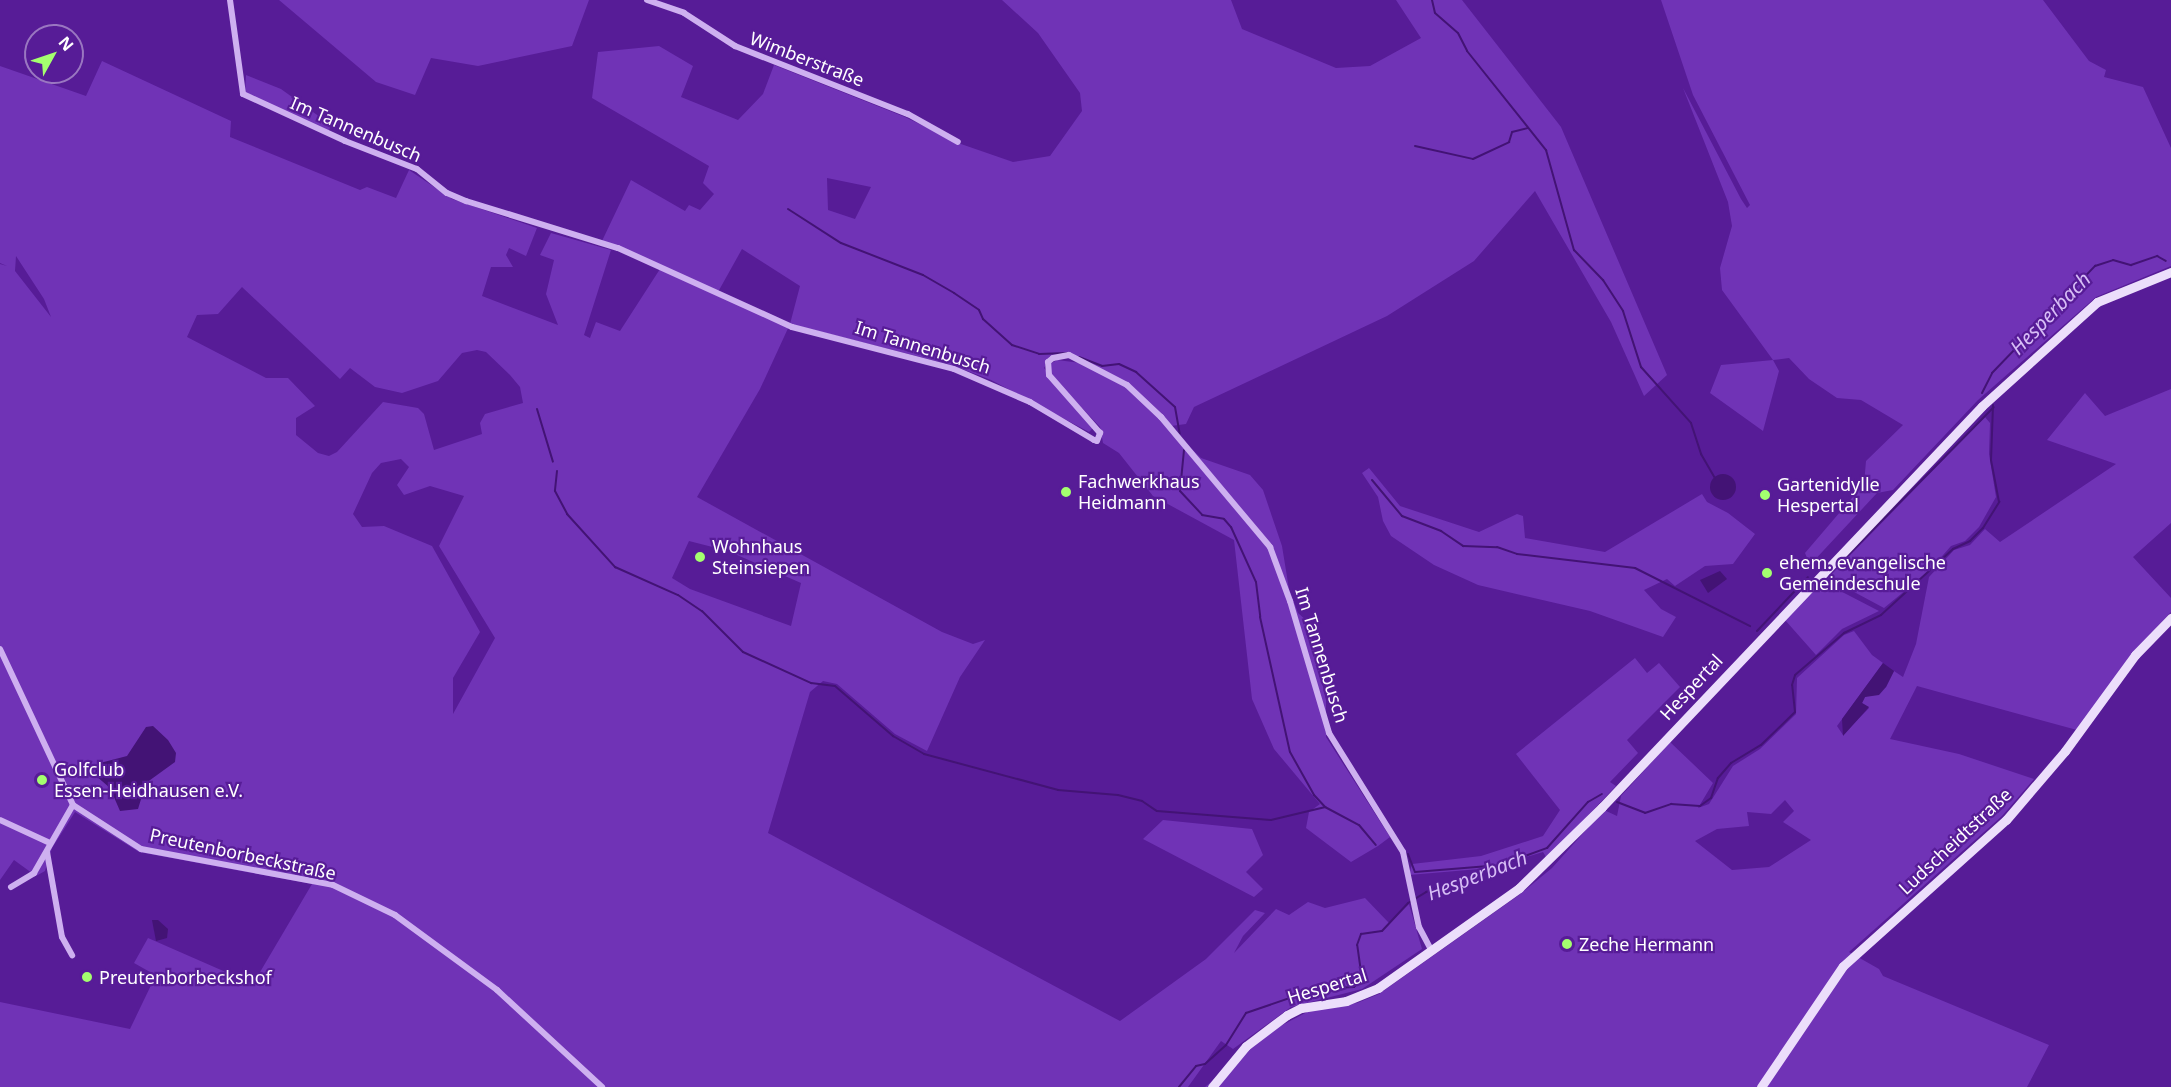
<!DOCTYPE html>
<html>
<head>
<meta charset="utf-8">
<style>
  body { margin:0 }
  #map { position:relative; width:2171px; height:1087px; overflow:hidden; background:#571c97; font-family:"Noto Sans",sans-serif }
  div>[style] { position:absolute }
  .green>* { inset:0; background:#7033b6 }
  .water>* { inset:0; background:#431375 }
  .round { border-radius:50% }
  .stream>* { height:2px; margin:-1px; padding:0 1px; transform-origin:1px; border-radius:1px; background:#431375 }
  .street>* { height:6px; margin:-3px; padding:0 3px; transform-origin:3px; border-radius:3px; background:#ceb0f0 }
  .secondary>* { height:9px; margin:-4.5px; padding:0 4.5px; transform-origin:4.5px; border-radius:4.5px; background:#ecdefb }
  .dots>* { width:16px; height:16px; translate:-50% -50%; box-sizing:border-box; border:3px solid #571c97; border-radius:50% }
  span { translate:-50% -50%; white-space:nowrap; text-align:center; line-height:1.15; -webkit-text-stroke:4.5px #571c97; paint-order:stroke }
  .street-label { font-size:18px; color:#fff }
  .poi-label { font-size:18px; color:#fff }
  .left { translate:0 -50%; text-align:left }
  .water-label { font-size:20px; color:#d7bdf6; font-style:italic }
  .north { position:absolute; left:24px; top:24px; width:60px; height:60px; box-sizing:border-box; background:#571c97; border:2px solid #9a77c1; border-radius:50%; rotate:50deg; font-size:16px; font-weight:700; line-height:24px; text-align:center; color:#fff }
  .north::after { content:''; display:block; margin:auto; width:21px; height:27px; background:#a4ff6f; clip-path:polygon(50% 0,100% 100%,50% 72%,0 100%) }
</style>
</head>
<body>
<div id="map">
  <div class="green">
    <i style="clip-path:polygon(279px 0,589px 0,572px 46px,478px 66px,431px 58px,415px 95px,376px 82px)"></i>
    <i style="clip-path:polygon(evenodd,1002px 0,1231px 0,1242px 29px,1336px 68px,1370px 66px,1421px 38px,1396px 0,1462px 0,1561px 127px,1667px 375px,1644px 396px,1611px 322px,1535px 191px,1474px 261px,1387px 316px,1194px 407px,1186px 424px,1171px 426px,1132px 386px,1070px 353px,1052px 355px,1044px 368px,1094px 427px,1089px 432px,991px 380px,952px 365px,790px 324px,760px 389px,697px 497px,942px 632px,973px 644px,985px 640px,960px 677px,927px 751px,895px 734px,837px 684px,823px 681px,810px 692px,768px 833px,1120px 1021px,1206px 959px,1255px 910px,1265px 913px,1243px 936px,1234px 953px,1276px 909px,1289px 915px,1308px 902px,1325px 908px,1365px 898px,1389px 923px,1409px 904px,1422px 949px,1362px 989px,1291px 1007px,1233px 1049px,1221px 1041px,1188px 1087px,0 1087px,0 1002px,130px 1029px,154px 979px,150px 972px,134px 963px,148px 938px,253px 984px,312px 884px,139px 852px,75px 812px,52px 848px,45px 871px,36px 876px,14px 860px,0 880px,0 264px,7px 266px,0 263px,0 66px,86px 96px,102px 61px,231px 121px,230px 137px,360px 190px,367px 187px,396px 198px,409px 170px,452px 199px,537px 228px,526px 256px,509px 248px,506px 255px,513px 267px,491px 267px,482px 296px,558px 325px,546px 294px,554px 260px,540px 255px,551px 233px,611px 250px,584px 335px,590px 338px,596px 322px,620px 331px,660px 269px,602px 241px,631px 180px,685px 211px,689px 205px,700px 210px,714px 194px,703px 183px,709px 166px,592px 98px,598px 52px,659px 46px,693px 66px,681px 97px,738px 120px,763px 94px,774px 65px,905px 117px,961px 144px,1013px 162px,1050px 156px,1082px 111px,1080px 93px,1038px 33px,1002px 0,827px 178px,871px 187px,855px 219px,828px 210px,827px 178px,1002px 0,742px 249px,800px 286px,790px 324px,718px 292px,742px 249px,1002px 0,16px 256px,44px 299px,51px 317px,15px 271px,16px 256px,1002px 0,242px 287px,340px 379px,350px 368px,375px 387px,402px 393px,438px 381px,462px 353px,477px 350px,486px 352px,510px 375px,520px 387px,523px 403px,485px 414px,480px 423px,482px 434px,434px 450px,424px 414px,418px 408px,383px 402px,337px 452px,329px 456px,318px 453px,296px 435px,296px 418px,315px 406px,288px 378px,266px 378px,187px 337px,197px 315px,218px 314px,242px 287px,1002px 0,401px 459px,409px 467px,397px 485px,404px 495px,430px 486px,464px 496px,439px 546px,495px 638px,453px 714px,453px 678px,480px 632px,432px 546px,384px 526px,362px 527px,353px 514px,372px 473px,381px 463px,401px 459px,1002px 0,689px 541px,728px 551px,801px 583px,791px 626px,690px 589px,672px 578px,689px 541px)"></i>
    <i style="clip-path:polygon(1661px 0,2043px 0,2089px 61px,2106px 70px,2104px 77px,2143px 87px,2171px 148px,2171px 266px,2096px 297px,1978px 400px,1893px 490px,1877px 493px,1810px 565px,1805px 553px,1864px 484px,1866px 461px,1903px 425px,1861px 400px,1837px 398px,1809px 379px,1789px 358px,1773px 360px,1779px 371px,1763px 431px,1710px 393px,1721px 365px,1773px 360px,1722px 290px,1720px 268px,1732px 226px,1728px 202px,1683px 88px,1741px 199px,1747px 208px,1750px 205px,1693px 95px)"></i>
    <i style="clip-path:polygon(246px 75px,281px 89px,331px 125px,328px 133px,245px 93px)"></i>
    <i style="clip-path:polygon(1057px 360px,1089px 364px,1126px 386px,1201px 458px,1250px 475px,1263px 490px,1282px 546px,1289px 589px,1298px 613px,1308px 622px,1326px 700px,1326px 737px,1390px 837px,1378px 846px,1351px 862px,1306px 828px,1309px 812px,1320px 804px,1274px 749px,1252px 699px,1234px 540px,1153px 496px,1119px 453px,1103px 443px,1100px 427px,1050px 374px,1050px 364px)"></i>
    <i style="clip-path:polygon(evenodd,2171px 389px,2171px 523px,2133px 557px,2171px 598px,2171px 612px,2129px 657px,2077px 730px,1917px 686px,1890px 739px,1959px 754px,2034px 779px,2002px 816px,1849px 952px,1879px 969px,1883px 976px,2049px 1045px,2027px 1087px,1205px 1087px,1269px 1032px,1311px 1010px,1357px 1003px,1379px 994px,1519px 895px,1552px 868px,1604px 810px,1617px 816px,1621px 796px,1670px 742px,1713px 783px,1698px 808px,1709px 804px,1733px 766px,1760px 749px,1796px 714px,1797px 678px,1844px 635px,1854px 631px,1872px 655px,1883px 663px,1837px 726px,1843px 735px,1869px 708px,1862px 703px,1865px 697px,1886px 687px,1894px 671px,1903px 677px,1916px 644px,1929px 577px,1954px 550px,1970px 545px,1985px 529px,2000px 542px,2116px 464px,2047px 440px,2085px 393px,2105px 416px,2171px 389px,1785px 800px,1794px 811px,1783px 822px,1811px 840px,1769px 867px,1732px 870px,1695px 841px,1717px 829px,1749px 826px,1747px 812px,1771px 814px,1785px 800px)"></i>
    <i style="clip-path:polygon(1985px 417px,1990px 423px,1989px 454px,1996px 497px,1979px 527px,1965px 541px,1951px 546px,1929px 571px,1884px 608px,1828px 578px)"></i>
    <i style="clip-path:polygon(1369px 468px,1400px 506px,1479px 532px,1517px 514px,1523px 516px,1525px 538px,1605px 552px,1702px 494px,1707px 502px,1728px 513px,1755px 534px,1733px 564px,1705px 566px,1675px 586px,1667px 579px,1644px 590px,1661px 609px,1676px 617px,1663px 637px,1590px 611px,1478px 585px,1434px 565px,1391px 536px,1383px 521px,1378px 497px,1362px 473px)"></i>
    <i style="clip-path:polygon(1821px 581px,1879px 611px,1842px 629px,1816px 655px,1785px 620px)"></i>
    <i style="clip-path:polygon(1635px 658px,1647px 673px,1659px 663px,1680px 687px,1627px 740px,1638px 753px,1610px 782px,1616px 786px,1555px 850px,1546px 857px,1543px 852px,1491px 868px,1409px 875px,1412px 864px,1481px 856px,1543px 836px,1560px 810px,1516px 754px)"></i>
    <i style="clip-path:polygon(1163px 820px,1252px 829px,1263px 855px,1246px 872px,1263px 889px,1254px 897px,1143px 839px)"></i>
  </div>
  <div class="water">
    <i class="round" style="left:1710px;top:474px;width:26px;height:26px"></i>
    <i style="clip-path:polygon(1720px 571px,1727px 579px,1708px 593px,1700px 580px)"></i>
    <i style="clip-path:polygon(1883px 663px,1894px 671px,1886px 687px,1879px 695px,1865px 697px,1862px 703px,1869px 707px,1843px 736px,1842px 719px)"></i>
    <i style="clip-path:polygon(153px 726px,168px 740px,176px 753px,175px 762px,146px 783px,138px 809px,120px 811px,110px 788px,95px 775px,96px 768px,100px 763px,127px 756px,146px 727px)"></i>
    <i style="clip-path:polygon(152px 920px,158px 920px,168px 929px,167px 938px,156px 941px)"></i>
  </div>
  <div class="stream">
    <i style="left:1432px;top:0;width:13px;rotate:77deg"></i>
    <i style="left:1435px;top:13px;width:30px;rotate:41deg"></i>
    <i style="left:1458px;top:33px;width:20px;rotate:63deg"></i>
    <i style="left:1467px;top:51px;width:127px;rotate:51.4deg"></i>
    <i style="left:1546px;top:150px;width:104px;rotate:74.4deg"></i>
    <i style="left:1574px;top:250px;width:42px;rotate:46deg"></i>
    <i style="left:1603px;top:280px;width:37px;rotate:57deg"></i>
    <i style="left:1623px;top:311px;width:59px;rotate:72.2deg"></i>
    <i style="left:1641px;top:367px;width:75px;rotate:48.2deg"></i>
    <i style="left:1691px;top:423px;width:33px;rotate:72deg"></i>
    <i style="left:1701px;top:454px;width:28px;rotate:60deg"></i>
    <i style="left:1415px;top:146px;width:59px;rotate:12.6deg"></i>
    <i style="left:1473px;top:159px;width:40px;rotate:-25deg"></i>
    <i style="left:1509px;top:142px;width:10px;rotate:-73deg"></i>
    <i style="left:1512px;top:132px;width:16px;rotate:-14deg"></i>
    <i style="left:788px;top:209px;width:63px;rotate:32.7deg"></i>
    <i style="left:841px;top:243px;width:88px;rotate:21.3deg"></i>
    <i style="left:923px;top:275px;width:36px;rotate:30deg"></i>
    <i style="left:954px;top:293px;width:30px;rotate:34deg"></i>
    <i style="left:979px;top:310px;width:10px;rotate:66deg"></i>
    <i style="left:983px;top:319px;width:39px;rotate:42deg"></i>
    <i style="left:1012px;top:345px;width:28px;rotate:18deg"></i>
    <i style="left:1039px;top:354px;width:28px;rotate:-2deg"></i>
    <i style="left:1079px;top:357px;width:25px;rotate:21deg"></i>
    <i style="left:1102px;top:366px;width:17px;rotate:-7deg"></i>
    <i style="left:1119px;top:364px;width:19px;rotate:25deg"></i>
    <i style="left:1136px;top:372px;width:52px;rotate:41.9deg"></i>
    <i style="left:1175px;top:407px;width:27px;rotate:80deg"></i>
    <i style="left:1982px;top:393px;width:22px;rotate:-63deg"></i>
    <i style="left:1992px;top:373px;width:149px;rotate:-46.1deg"></i>
    <i style="left:2095px;top:266px;width:19px;rotate:-18deg"></i>
    <i style="left:2113px;top:260px;width:19px;rotate:16deg"></i>
    <i style="left:2131px;top:265px;width:28px;rotate:-19deg"></i>
    <i style="left:2157px;top:256px;width:10px;rotate:29deg"></i>
    <i style="left:537px;top:409px;width:55px;rotate:73.2deg"></i>
    <i style="left:1184px;top:450px;width:41px;rotate:95.6deg"></i>
    <i style="left:1180px;top:491px;width:33px;rotate:47deg"></i>
    <i style="left:1202px;top:515px;width:22px;rotate:10deg"></i>
    <i style="left:1224px;top:519px;width:11px;rotate:49deg"></i>
    <i style="left:1231px;top:527px;width:60px;rotate:65.6deg"></i>
    <i style="left:1256px;top:582px;width:35px;rotate:83deg"></i>
    <i style="left:1260px;top:617px;width:138px;rotate:77.5deg"></i>
    <i style="left:1290px;top:752px;width:49px;rotate:60.8deg"></i>
    <i style="left:1314px;top:795px;width:16px;rotate:47deg"></i>
    <i style="left:1325px;top:807px;width:38px;rotate:28deg"></i>
    <i style="left:1359px;top:825px;width:26px;rotate:50deg"></i>
    <i style="left:557px;top:471px;width:20px;rotate:96deg"></i>
    <i style="left:555px;top:491px;width:26px;rotate:62deg"></i>
    <i style="left:567px;top:514px;width:72px;rotate:47.8deg"></i>
    <i style="left:615px;top:567px;width:69px;rotate:24deg"></i>
    <i style="left:678px;top:595px;width:29px;rotate:34deg"></i>
    <i style="left:702px;top:611px;width:58px;rotate:45deg"></i>
    <i style="left:743px;top:652px;width:75px;rotate:24.5deg"></i>
    <i style="left:811px;top:683px;width:24px;rotate:7deg"></i>
    <i style="left:835px;top:686px;width:77px;rotate:40.8deg"></i>
    <i style="left:893px;top:736px;width:36px;rotate:30deg"></i>
    <i style="left:924px;top:754px;width:139px;rotate:15deg"></i>
    <i style="left:1058px;top:790px;width:60px;rotate:4.8deg"></i>
    <i style="left:1118px;top:795px;width:25px;rotate:14deg"></i>
    <i style="left:1142px;top:801px;width:18px;rotate:34deg"></i>
    <i style="left:1157px;top:811px;width:114px;rotate:4.5deg"></i>
    <i style="left:1271px;top:820px;width:56px;rotate:-13.5deg"></i>
    <i style="left:1372px;top:480px;width:47px;rotate:50.2deg"></i>
    <i style="left:1402px;top:516px;width:42px;rotate:21deg"></i>
    <i style="left:1441px;top:531px;width:27px;rotate:34deg"></i>
    <i style="left:1463px;top:546px;width:34px;rotate:2deg"></i>
    <i style="left:1497px;top:547px;width:21px;rotate:19deg"></i>
    <i style="left:1517px;top:554px;width:119px;rotate:6.8deg"></i>
    <i style="left:1635px;top:568px;width:129px;rotate:26.8deg"></i>
    <i style="left:1842px;top:561px;width:216px;rotate:-45.4deg"></i>
    <i style="left:1757px;top:631px;width:74px;rotate:-46.6deg"></i>
    <i style="left:1617px;top:802px;width:30px;rotate:21deg"></i>
    <i style="left:1645px;top:813px;width:28px;rotate:-19deg"></i>
    <i style="left:1671px;top:804px;width:29px;rotate:4deg"></i>
    <i style="left:1700px;top:806px;width:14px;rotate:-36deg"></i>
    <i style="left:1711px;top:798px;width:21px;rotate:-71deg"></i>
    <i style="left:1718px;top:778px;width:20px;rotate:-49deg"></i>
    <i style="left:1731px;top:763px;width:35px;rotate:-31deg"></i>
    <i style="left:1761px;top:745px;width:47px;rotate:-44.1deg"></i>
    <i style="left:1795px;top:712px;width:27px;rotate:-96deg"></i>
    <i style="left:1792px;top:685px;width:10px;rotate:-73deg"></i>
    <i style="left:1795px;top:675px;width:65px;rotate:-40.6deg"></i>
    <i style="left:1844px;top:633px;width:41px;rotate:-25.9deg"></i>
    <i style="left:1881px;top:615px;width:98px;rotate:-42.5deg"></i>
    <i style="left:1953px;top:549px;width:19px;rotate:-25deg"></i>
    <i style="left:1970px;top:541px;width:18px;rotate:-45deg"></i>
    <i style="left:1983px;top:528px;width:31px;rotate:-58deg"></i>
    <i style="left:1999px;top:502px;width:43px;rotate:-100.8deg"></i>
    <i style="left:1991px;top:460px;width:55px;rotate:-87.9deg"></i>
    <i style="left:1408px;top:854px;width:19px;rotate:69deg"></i>
    <i style="left:1415px;top:872px;width:74px;rotate:-4.6deg"></i>
    <i style="left:1179px;top:1087px;width:27px;rotate:-51deg"></i>
    <i style="left:1196px;top:1066px;width:9px;rotate:-13deg"></i>
    <i style="left:1205px;top:1064px;width:28px;rotate:-42deg"></i>
    <i style="left:1226px;top:1045px;width:38px;rotate:-58deg"></i>
    <i style="left:1246px;top:1013px;width:74px;rotate:-18.9deg"></i>
    <i style="left:1316px;top:989px;width:38px;rotate:-3deg"></i>
    <i style="left:1354px;top:987px;width:11px;rotate:-45deg"></i>
    <i style="left:1362px;top:979px;width:34px;rotate:-98deg"></i>
    <i style="left:1357px;top:945px;width:12px;rotate:-70deg"></i>
    <i style="left:1361px;top:934px;width:21px;rotate:-8deg"></i>
    <i style="left:1382px;top:931px;width:38px;rotate:-47deg"></i>
    <i style="left:1408px;top:903px;width:21px;rotate:-31deg"></i>
    <i style="left:1426px;top:892px;width:129px;rotate:-20deg"></i>
    <i style="left:1547px;top:848px;width:62px;rotate:-48.3deg"></i>
    <i style="left:1588px;top:802px;width:16px;rotate:-30deg"></i>
  </div>
  <div class="street">
    <i style="left:230px;top:0;width:95px;rotate:82.1deg"></i>
    <i style="left:243px;top:94px;width:112px;rotate:24.7deg"></i>
    <i style="left:345px;top:141px;width:77px;rotate:21.3deg"></i>
    <i style="left:417px;top:169px;width:38px;rotate:39deg"></i>
    <i style="left:447px;top:193px;width:21px;rotate:23deg"></i>
    <i style="left:466px;top:201px;width:159px;rotate:17.2deg"></i>
    <i style="left:618px;top:248px;width:191px;rotate:24.4deg"></i>
    <i style="left:792px;top:327px;width:167px;rotate:14.5deg"></i>
    <i style="left:954px;top:369px;width:83px;rotate:23.5deg"></i>
    <i style="left:1030px;top:402px;width:74px;rotate:30.7deg"></i>
    <i style="left:1094px;top:440px;width:3px;rotate:18deg"></i>
    <i style="left:1097px;top:441px;width:9px;rotate:-69deg"></i>
    <i style="left:1100px;top:433px;width:77px;rotate:-131.3deg"></i>
    <i style="left:1049px;top:375px;width:13px;rotate:-94deg"></i>
    <i style="left:1048px;top:362px;width:6px;rotate:-39deg"></i>
    <i style="left:1053px;top:358px;width:16px;rotate:-11deg"></i>
    <i style="left:1069px;top:355px;width:65px;rotate:27.3deg"></i>
    <i style="left:1127px;top:385px;width:47px;rotate:43.3deg"></i>
    <i style="left:1161px;top:417px;width:170px;rotate:50deg"></i>
    <i style="left:1270px;top:547px;width:58px;rotate:69.7deg"></i>
    <i style="left:1290px;top:601px;width:138px;rotate:73.5deg"></i>
    <i style="left:1329px;top:733px;width:140px;rotate:58.1deg"></i>
    <i style="left:1403px;top:852px;width:77px;rotate:78deg"></i>
    <i style="left:1419px;top:927px;width:27px;rotate:62deg"></i>
    <i style="left:647px;top:0;width:39px;rotate:19deg"></i>
    <i style="left:684px;top:13px;width:61px;rotate:32.9deg"></i>
    <i style="left:735px;top:46px;width:186px;rotate:21.5deg"></i>
    <i style="left:908px;top:114px;width:57px;rotate:29.2deg"></i>
    <i style="left:0;top:649px;width:172px;rotate:64.9deg"></i>
    <i style="left:73px;top:805px;width:81px;rotate:32.9deg"></i>
    <i style="left:141px;top:849px;width:195px;rotate:10.6deg"></i>
    <i style="left:333px;top:885px;width:69px;rotate:25.8deg"></i>
    <i style="left:395px;top:915px;width:127px;rotate:36.3deg"></i>
    <i style="left:497px;top:990px;width:143px;rotate:42.7deg"></i>
    <i style="left:0;top:820px;width:55px;rotate:24.7deg"></i>
    <i style="left:47px;top:852px;width:86px;rotate:80deg"></i>
    <i style="left:62px;top:937px;width:21px;rotate:61deg"></i>
    <i style="left:11px;top:887px;width:27px;rotate:-31deg"></i>
    <i style="left:34px;top:873px;width:78px;rotate:-60.2deg"></i>
  </div>
  <div class="secondary">
    <i style="left:1212px;top:1087px;width:53px;rotate:-50.3deg"></i>
    <i style="left:1246px;top:1046px;width:51px;rotate:-37.1deg"></i>
    <i style="left:1287px;top:1015px;width:16px;rotate:-27deg"></i>
    <i style="left:1301px;top:1008px;width:46px;rotate:-8.8deg"></i>
    <i style="left:1346px;top:1001px;width:35px;rotate:-22deg"></i>
    <i style="left:1378px;top:988px;width:173px;rotate:-35.3deg"></i>
    <i style="left:1519px;top:888px;width:116px;rotate:-44.3deg"></i>
    <i style="left:1602px;top:807px;width:552px;rotate:-46.54deg"></i>
    <i style="left:1982px;top:406px;width:155px;rotate:-42.1deg"></i>
    <i style="left:2097px;top:302px;width:80px;rotate:-22.1deg"></i>
    <i style="left:1761px;top:1087px;width:146px;rotate:-55.9deg"></i>
    <i style="left:1843px;top:966px;width:219px;rotate:-41.9deg"></i>
    <i style="left:2006px;top:820px;width:91px;rotate:-49.5deg"></i>
    <i style="left:2065px;top:751px;width:119px;rotate:-53.9deg"></i>
    <i style="left:2135px;top:655px;width:52px;rotate:-45.8deg"></i>
  </div>
  <div class="dots">
    <i style="left:1066px;top:492px;background:#a4ff6f"></i>
    <i style="left:1765px;top:495px;background:#a4ff6f"></i>
    <i style="left:700px;top:557px;background:#a4ff6f"></i>
    <i style="left:1767px;top:573px;background:#a4ff6f"></i>
    <i style="left:42px;top:780px;background:#a4ff6f"></i>
    <i style="left:1567px;top:944px;background:#a4ff6f"></i>
    <i style="left:87px;top:977px;background:#a4ff6f"></i>
  </div>
  <div class="street-label">
    <span style="left:807px;top:59px;rotate:21deg">Wimberstraße</span>
    <span style="left:356px;top:129px;rotate:23deg">Im Tannenbusch</span>
    <span style="left:923px;top:347px;rotate:17deg">Im Tannenbusch</span>
    <span style="left:1322px;top:655px;rotate:73deg">Im Tannenbusch</span>
    <span style="left:1691px;top:687px;rotate:-47deg">Hespertal</span>
    <span style="left:1955px;top:841px;rotate:-43deg">Ludscheidtstraße</span>
    <span style="left:243px;top:854px;rotate:12deg">Preutenborbeckstraße</span>
    <span style="left:1327px;top:986px;rotate:-17deg">Hespertal</span>
  </div>
  <div class="poi-label">
    <span class="left" style="left:1078px;top:492px">Fachwerkhaus<br>Heidmann</span>
    <span class="left" style="left:1777px;top:495px">Gartenidylle<br>Hespertal</span>
    <span class="left" style="left:712px;top:557px">Wohnhaus<br>Steinsiepen</span>
    <span class="left" style="left:1779px;top:573px">ehem. evangelische<br>Gemeindeschule</span>
    <span class="left" style="left:54px;top:780px">Golfclub<br>Essen-Heidhausen e.V.</span>
    <span class="left" style="left:1579px;top:944px">Zeche Hermann</span>
    <span class="left" style="left:99px;top:977px">Preutenborbeckshof</span>
  </div>
  <div class="water-label">
    <span style="left:2050px;top:313px;rotate:-46deg">Hesperbach</span>
    <span style="left:1477px;top:875px;rotate:-21deg">Hesperbach</span>
  </div>
  <div class="north">N</div>
</div>
</body>
</html>
